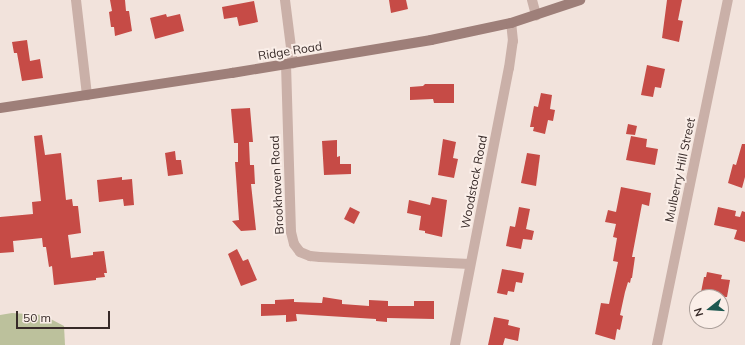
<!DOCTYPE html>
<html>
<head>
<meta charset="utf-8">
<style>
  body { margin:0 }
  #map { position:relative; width:745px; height:345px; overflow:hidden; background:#f2e3dc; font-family:Mulish,sans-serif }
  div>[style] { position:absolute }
  .green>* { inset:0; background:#bcc19c }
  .building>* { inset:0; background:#c64b46 }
  .minor>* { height:10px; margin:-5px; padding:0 5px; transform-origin:5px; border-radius:5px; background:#cab0a8 }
  .secondary>* { height:10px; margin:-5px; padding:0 5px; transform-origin:5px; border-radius:5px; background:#9e7f79 }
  span { translate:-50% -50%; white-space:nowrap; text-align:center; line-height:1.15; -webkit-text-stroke:4px #faeee8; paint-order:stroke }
  .street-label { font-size:12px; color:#372a28 }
  .north { position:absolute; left:689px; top:289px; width:40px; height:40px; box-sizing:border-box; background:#faeee8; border:1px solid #aca09b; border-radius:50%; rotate:253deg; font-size:11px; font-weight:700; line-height:16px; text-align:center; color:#372a28 }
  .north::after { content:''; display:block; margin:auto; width:14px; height:18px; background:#1d5850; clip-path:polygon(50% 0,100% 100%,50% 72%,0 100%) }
  .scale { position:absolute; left:16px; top:311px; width:94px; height:18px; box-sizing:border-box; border:2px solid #372a28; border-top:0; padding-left:5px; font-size:12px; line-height:14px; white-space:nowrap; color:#372a28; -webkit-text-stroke:3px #faeee8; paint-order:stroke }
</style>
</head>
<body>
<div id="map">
  <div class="green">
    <i style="clip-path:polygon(12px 313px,43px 315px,64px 326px,65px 345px,0 345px,0 315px)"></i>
  </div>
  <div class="building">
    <i style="clip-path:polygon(110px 0,125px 0,126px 11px,129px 11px,132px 31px,115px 36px,114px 27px,111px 27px,109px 12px,112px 11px)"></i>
    <i style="clip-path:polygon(389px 0,406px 0,408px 9px,391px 13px)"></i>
    <i style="clip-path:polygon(667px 0,682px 0,678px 20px,683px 21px,679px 42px,662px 38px)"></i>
    <i style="clip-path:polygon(254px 1px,258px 22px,239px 26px,237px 17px,224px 19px,222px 7px)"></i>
    <i style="clip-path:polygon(166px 14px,167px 17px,180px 14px,184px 31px,155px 39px,150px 18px)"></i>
    <i style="clip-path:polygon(27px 40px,30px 61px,40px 59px,43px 78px,22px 81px,17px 53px,14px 53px,12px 42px)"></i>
    <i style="clip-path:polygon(647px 65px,665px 69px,661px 88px,655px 87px,653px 97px,641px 95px)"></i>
    <i style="clip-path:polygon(425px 84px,454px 84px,454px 103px,434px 103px,433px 99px,410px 100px,410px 87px,423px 86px)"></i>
    <i style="clip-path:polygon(541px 93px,552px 95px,550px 109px,555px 110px,553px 121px,548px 120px,545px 134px,533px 131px,534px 127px,530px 127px,534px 106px,538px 107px)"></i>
    <i style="clip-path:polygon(250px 108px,253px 142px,249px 142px,250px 165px,254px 165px,255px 184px,251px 184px,256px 230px,241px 231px,232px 221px,239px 220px,235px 162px,238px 162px,238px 143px,234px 143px,231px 109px)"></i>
    <i style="clip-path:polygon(628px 124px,637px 126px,635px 135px,626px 134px)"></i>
    <i style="clip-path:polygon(42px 135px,45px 155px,61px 153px,66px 200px,72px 199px,73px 206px,78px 206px,81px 233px,68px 235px,71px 258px,93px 255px,93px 252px,104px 251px,107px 273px,104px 273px,105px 277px,96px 278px,96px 280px,54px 285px,52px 266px,49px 267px,46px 247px,43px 247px,42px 238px,13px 241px,14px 252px,0 253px,0 217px,33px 214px,32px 202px,41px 201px,34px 136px)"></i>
    <i style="clip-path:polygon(631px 136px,647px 139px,646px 147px,658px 149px,655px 165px,626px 160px)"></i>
    <i style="clip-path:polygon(443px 139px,456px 142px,453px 158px,458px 159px,454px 178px,438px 175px)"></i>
    <i style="clip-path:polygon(337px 140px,337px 157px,340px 156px,340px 164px,351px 164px,351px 174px,324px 175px,322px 141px)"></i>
    <i style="clip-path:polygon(742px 144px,745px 144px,745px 177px,742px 188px,728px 183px,733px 164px,736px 165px)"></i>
    <i style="clip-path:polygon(175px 151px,176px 160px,181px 160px,183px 174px,168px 176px,165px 153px)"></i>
    <i style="clip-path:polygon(527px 153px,540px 155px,536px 186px,521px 183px)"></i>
    <i style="clip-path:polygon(122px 177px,122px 180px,132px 179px,134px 205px,124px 206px,123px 199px,99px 202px,97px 180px)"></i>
    <i style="clip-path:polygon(621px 187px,651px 193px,649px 206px,642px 204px,632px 257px,635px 257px,632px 278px,631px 278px,630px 283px,628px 282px,625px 292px,620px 315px,623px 316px,620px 330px,617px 329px,615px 340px,595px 334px,601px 303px,609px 304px,618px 262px,613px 261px,617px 238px,613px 237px,616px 224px,605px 222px,608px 210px,616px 212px)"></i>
    <i style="clip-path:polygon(432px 197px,447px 200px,442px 237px,425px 233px,425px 231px,419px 230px,421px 216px,407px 213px,409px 200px,430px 205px)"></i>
    <i style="clip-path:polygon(350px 207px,360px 212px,354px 224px,344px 219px)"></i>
    <i style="clip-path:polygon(519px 207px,530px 209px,526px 229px,534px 231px,532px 240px,523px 239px,521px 249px,506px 246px,510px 226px,515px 227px)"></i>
    <i style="clip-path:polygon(718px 207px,736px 211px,735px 216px,740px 217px,742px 211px,745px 212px,745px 242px,734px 239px,737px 230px,714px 225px)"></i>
    <i style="clip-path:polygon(237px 249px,243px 261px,248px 259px,257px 280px,241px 286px,228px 254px)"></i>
    <i style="clip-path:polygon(502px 269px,524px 273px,522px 283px,516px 282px,514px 292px,508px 291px,507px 295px,497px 293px)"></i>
    <i style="clip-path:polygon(707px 272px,722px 275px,721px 279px,730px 280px,727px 297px,700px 297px,704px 277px,706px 277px)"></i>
    <i style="clip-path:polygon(323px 297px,342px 300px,342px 304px,369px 306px,369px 300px,388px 301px,388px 306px,414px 306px,414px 301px,434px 301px,434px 319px,387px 318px,387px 322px,376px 321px,376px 319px,296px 314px,297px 321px,286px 322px,286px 315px,261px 316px,261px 304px,275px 304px,275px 300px,294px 299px,294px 302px,322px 303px)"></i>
    <i style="clip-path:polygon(494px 317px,509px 320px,508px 325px,520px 328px,518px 341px,505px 338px,503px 345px,488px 345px)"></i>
  </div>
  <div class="minor">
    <i style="left:76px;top:0;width:96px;rotate:83.4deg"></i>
    <i style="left:285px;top:0;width:64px;rotate:82.8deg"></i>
    <i style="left:532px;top:0;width:16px;rotate:75deg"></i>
    <i style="left:286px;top:64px;width:168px;rotate:88.3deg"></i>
    <i style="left:291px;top:232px;width:12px;rotate:76deg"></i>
    <i style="left:294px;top:244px;width:10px;rotate:53deg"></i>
    <i style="left:300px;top:252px;width:11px;rotate:22deg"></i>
    <i style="left:310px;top:256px;width:10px;rotate:6deg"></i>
    <i style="left:320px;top:257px;width:150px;rotate:2.7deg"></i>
    <i style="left:455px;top:345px;width:282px;rotate:-79deg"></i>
    <i style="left:509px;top:68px;width:27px;rotate:-82deg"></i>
    <i style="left:513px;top:41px;width:18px;rotate:-96deg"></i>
    <i style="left:657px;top:345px;width:352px;rotate:-78.4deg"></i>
  </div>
  <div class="secondary">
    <i style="left:0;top:108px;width:235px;rotate:-8.6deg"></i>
    <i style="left:232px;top:73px;width:202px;rotate:-9.4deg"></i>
    <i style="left:431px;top:40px;width:82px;rotate:-12deg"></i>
    <i style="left:511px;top:23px;width:73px;rotate:-18.4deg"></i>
  </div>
  <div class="street-label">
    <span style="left:290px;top:51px;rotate:-9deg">Ridge Road</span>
    <span style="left:680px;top:170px;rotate:-78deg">Mulberry Hill Street</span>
    <span style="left:474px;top:182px;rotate:-79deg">Woodstock Road</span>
    <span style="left:277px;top:185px;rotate:-93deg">Brookhaven Road</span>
  </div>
  <div class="north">N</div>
  <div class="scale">50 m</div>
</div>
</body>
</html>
